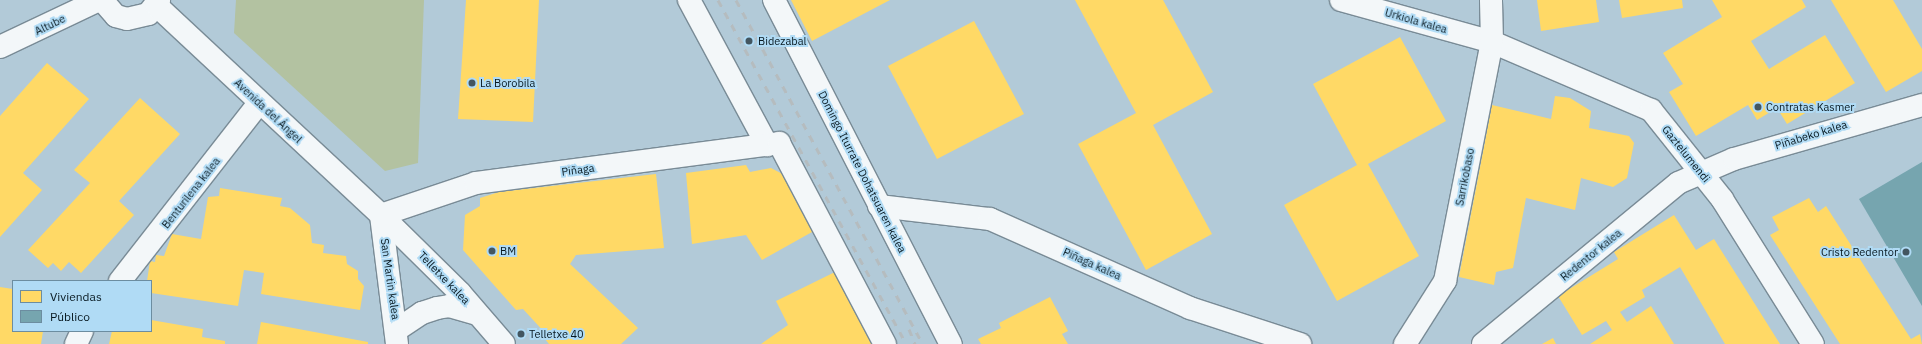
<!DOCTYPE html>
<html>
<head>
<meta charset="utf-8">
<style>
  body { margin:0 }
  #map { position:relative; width:1922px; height:344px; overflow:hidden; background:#b2cad8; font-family:"IBM Plex Sans",sans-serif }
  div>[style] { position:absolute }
  .green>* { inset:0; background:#b3c2a1 }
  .homes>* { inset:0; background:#ffd966 }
  .public>* { inset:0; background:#76a5af }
  .roads { filter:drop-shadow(1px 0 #798b96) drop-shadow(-1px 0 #798b96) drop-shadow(0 1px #798b96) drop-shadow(0 -1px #798b96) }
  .street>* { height:22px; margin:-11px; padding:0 11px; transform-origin:11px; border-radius:11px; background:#f3f7f9 }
  .secondary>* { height:22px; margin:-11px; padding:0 11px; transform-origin:11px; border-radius:11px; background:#f3f7f9 }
  .rail>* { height:3px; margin-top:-1.5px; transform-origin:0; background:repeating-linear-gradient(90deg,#b5bcbf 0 7px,transparent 0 14px) }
  .dots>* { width:11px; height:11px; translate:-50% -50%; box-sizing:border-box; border:2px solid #b0dbf5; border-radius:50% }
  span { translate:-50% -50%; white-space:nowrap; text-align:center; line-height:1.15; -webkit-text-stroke:4px #b0dbf5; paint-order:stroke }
  .street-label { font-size:11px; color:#071820 }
  .poi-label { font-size:11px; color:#071820 }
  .left { translate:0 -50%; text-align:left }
  .right { translate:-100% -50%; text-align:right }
  .legend { position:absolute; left:12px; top:280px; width:140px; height:52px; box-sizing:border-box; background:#b0dbf5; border:1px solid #6c8da0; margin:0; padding:5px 7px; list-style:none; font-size:12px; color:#071820 }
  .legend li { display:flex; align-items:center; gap:8px; height:20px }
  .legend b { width:20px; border:1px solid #6c8da0 }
</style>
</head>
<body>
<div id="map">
  <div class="green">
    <i style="clip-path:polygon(236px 0,424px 0,418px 163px,385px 171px,234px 33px)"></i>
  </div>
  <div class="homes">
    <i style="clip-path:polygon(466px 0,539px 0,533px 122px,458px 119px)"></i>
    <i style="clip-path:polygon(791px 0,890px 0,812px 41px)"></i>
    <i style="clip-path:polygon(1075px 0,1163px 0,1213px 92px,1153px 125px,1212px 234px,1146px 270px,1078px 144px,1136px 113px)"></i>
    <i style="clip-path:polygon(1537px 0,1596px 0,1599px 22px,1541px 31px)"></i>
    <i style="clip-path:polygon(1619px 0,1682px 0,1683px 8px,1622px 18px)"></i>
    <i style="clip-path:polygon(1712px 0,1802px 0,1806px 7px,1751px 41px,1769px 69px,1825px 35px,1855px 83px,1787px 124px,1777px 108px,1757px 120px,1748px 105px,1696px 136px,1669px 92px,1683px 84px,1663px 53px,1722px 17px)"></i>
    <i style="clip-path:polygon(1831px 0,1893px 0,1922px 49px,1922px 71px,1886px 92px)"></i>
    <i style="clip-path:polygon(974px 21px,1024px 114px,937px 159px,888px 66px)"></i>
    <i style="clip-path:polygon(1400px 37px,1446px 121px,1368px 164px,1419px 256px,1337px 301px,1284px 205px,1357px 165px,1313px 84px)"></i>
    <i style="clip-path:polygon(47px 63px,89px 99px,23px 173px,42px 190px,0 237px,0 116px)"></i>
    <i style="clip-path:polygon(1555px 96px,1570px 98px,1591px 111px,1589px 128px,1629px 136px,1634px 143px,1627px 178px,1613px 187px,1581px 178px,1575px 210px,1526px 198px,1513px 268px,1496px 272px,1494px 285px,1459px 277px,1492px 105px,1551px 119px)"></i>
    <i style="clip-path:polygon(140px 98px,180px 134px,119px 201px,134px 215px,81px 273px,69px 262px,61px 271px,53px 263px,48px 268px,28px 250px,90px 183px,74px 170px)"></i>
    <i style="clip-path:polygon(746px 165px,750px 172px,771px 168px,790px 178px,821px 227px,762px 260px,746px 235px,692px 244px,686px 173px)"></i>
    <i style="clip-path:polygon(656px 174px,664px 248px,576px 255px,570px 264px,638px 328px,621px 344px,549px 344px,545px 339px,547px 335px,523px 309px,516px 310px,463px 250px,465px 215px,480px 206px,480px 198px,499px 192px)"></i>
    <i style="clip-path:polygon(220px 188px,282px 198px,280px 206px,290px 208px,310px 225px,312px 243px,324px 245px,323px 253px,346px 256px,347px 264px,358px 271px,358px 279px,364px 286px,360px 310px,261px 294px,264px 273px,244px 270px,238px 306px,151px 293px,151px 281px,147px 281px,150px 261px,155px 262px,156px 255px,164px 256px,172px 234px,201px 239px,208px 197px,219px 196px)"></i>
    <i style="clip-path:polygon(1809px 198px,1818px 212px,1826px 206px,1911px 339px,1920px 334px,1922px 344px,1840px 344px,1770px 235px,1779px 230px,1772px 217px)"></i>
    <i style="clip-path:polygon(1674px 215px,1696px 250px,1714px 239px,1780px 344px,1725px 344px,1680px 267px,1642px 290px,1645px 297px,1620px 312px,1627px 322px,1651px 306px,1674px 344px,1590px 344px,1612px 330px,1606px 321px,1582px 335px,1558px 296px,1618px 259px,1614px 252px)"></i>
    <i style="clip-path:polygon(835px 272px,873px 344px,761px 344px,788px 325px,776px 301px)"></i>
    <i style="clip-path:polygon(0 287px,13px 289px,13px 331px,43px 331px,41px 344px,0 344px)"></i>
    <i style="clip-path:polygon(1050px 297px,1068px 331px,1062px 334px,1068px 344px,981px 344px,978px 339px,1001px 328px,999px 323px)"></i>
    <i style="clip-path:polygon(151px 320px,203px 329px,202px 337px,225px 341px,225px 344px,109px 344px,112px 331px,151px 331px)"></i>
    <i style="clip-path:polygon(261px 322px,368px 342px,368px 344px,257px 344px)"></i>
    <i style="clip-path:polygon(1553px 338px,1556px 344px,1542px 344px)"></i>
  </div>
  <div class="public">
    <i style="clip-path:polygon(1922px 162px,1922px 306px,1859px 199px)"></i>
  </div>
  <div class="roads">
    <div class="street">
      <i style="left:689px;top:0;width:165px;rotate:61.7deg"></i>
      <i style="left:774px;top:0;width:387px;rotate:62.8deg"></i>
      <i style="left:1341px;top:0;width:157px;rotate:15.5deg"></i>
      <i style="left:1492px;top:42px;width:173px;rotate:23.2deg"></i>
      <i style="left:1651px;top:110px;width:114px;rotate:51.4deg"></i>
      <i style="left:1722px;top:199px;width:171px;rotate:57.9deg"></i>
      <i style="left:879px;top:206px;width:112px;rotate:6.7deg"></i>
      <i style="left:990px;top:219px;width:219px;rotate:24deg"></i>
      <i style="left:1190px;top:308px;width:116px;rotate:18.1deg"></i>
      <i style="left:120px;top:281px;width:226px;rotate:-52deg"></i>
      <i style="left:398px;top:329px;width:29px;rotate:-34deg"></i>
      <i style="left:422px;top:313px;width:16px;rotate:-18deg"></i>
      <i style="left:437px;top:308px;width:12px;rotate:-9deg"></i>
      <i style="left:449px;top:306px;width:29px;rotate:16deg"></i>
      <i style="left:76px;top:344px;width:14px;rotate:-65deg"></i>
      <i style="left:397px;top:344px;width:130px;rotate:-97.1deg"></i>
      <i style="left:381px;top:215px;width:100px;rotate:-18.6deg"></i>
      <i style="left:476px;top:183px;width:306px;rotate:-7.5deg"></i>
      <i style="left:779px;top:143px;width:227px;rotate:62.2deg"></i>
      <i style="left:1483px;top:344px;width:253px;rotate:-39.5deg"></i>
      <i style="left:1678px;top:183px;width:61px;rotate:-23.2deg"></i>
      <i style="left:1734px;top:159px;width:196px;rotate:-16deg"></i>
    </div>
    <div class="secondary">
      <i style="left:102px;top:0;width:21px;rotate:49deg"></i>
      <i style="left:116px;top:16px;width:11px;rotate:15deg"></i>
      <i style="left:127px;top:19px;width:22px;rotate:-13deg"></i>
      <i style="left:148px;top:14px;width:18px;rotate:-52deg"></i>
      <i style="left:157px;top:6px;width:306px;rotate:43deg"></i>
      <i style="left:381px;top:215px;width:111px;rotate:44.6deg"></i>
      <i style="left:460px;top:293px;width:67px;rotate:49.2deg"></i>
      <i style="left:0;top:47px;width:110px;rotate:-25.4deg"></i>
      <i style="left:1405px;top:344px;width:75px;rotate:-57.6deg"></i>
      <i style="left:1445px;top:281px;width:244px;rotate:-78.9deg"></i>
      <i style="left:1492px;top:42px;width:42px;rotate:-91.4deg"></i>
    </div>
  </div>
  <div class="rail">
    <i style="left:718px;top:0;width:392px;rotate:61.3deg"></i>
    <i style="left:736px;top:0;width:392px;rotate:61.5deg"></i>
    <i style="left:909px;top:329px;width:16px;rotate:68deg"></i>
  </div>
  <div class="dots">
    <i style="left:749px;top:41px;background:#435660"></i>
    <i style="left:472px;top:83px;background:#435660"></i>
    <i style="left:1758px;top:107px;background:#435660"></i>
    <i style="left:492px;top:251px;background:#435660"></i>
    <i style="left:1906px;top:252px;background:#435660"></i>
    <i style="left:521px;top:334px;background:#435660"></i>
  </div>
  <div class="street-label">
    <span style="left:1416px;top:21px;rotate:16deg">Urkiola kalea</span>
    <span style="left:50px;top:25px;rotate:-26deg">Altube</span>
    <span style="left:268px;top:111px;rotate:43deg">Avenida del Ángel</span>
    <span style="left:1811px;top:135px;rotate:-17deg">Piñabeko kalea</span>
    <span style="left:1686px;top:154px;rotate:51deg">Gaztelumendi</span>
    <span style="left:578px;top:170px;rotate:-7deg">Piñaga</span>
    <span style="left:862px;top:172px;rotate:63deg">Domingo Iturrate Dohatsuaren kalea</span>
    <span style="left:1465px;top:177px;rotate:-79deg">Sarrikobaso</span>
    <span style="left:191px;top:193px;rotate:-52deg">Benturilena kalea</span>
    <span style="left:1591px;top:255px;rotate:-39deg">Redentor kalea</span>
    <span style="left:1092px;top:264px;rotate:24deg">Piñaga kalea</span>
    <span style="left:444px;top:278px;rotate:46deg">Telletxe kalea</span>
    <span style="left:390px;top:279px;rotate:82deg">San Martin kalea</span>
  </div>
  <div class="poi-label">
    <span class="left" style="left:758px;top:41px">Bidezabal</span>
    <span class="left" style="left:480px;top:83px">La Borobila</span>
    <span class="left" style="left:1766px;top:107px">Contratas Kasmer</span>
    <span class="left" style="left:500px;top:251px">BM</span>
    <span class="right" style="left:1898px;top:252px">Cristo Redentor</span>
    <span class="left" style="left:529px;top:334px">Telletxe 40</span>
  </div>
  <ul class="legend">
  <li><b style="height:11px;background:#ffd966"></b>Viviendas</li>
  <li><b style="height:11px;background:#76a5af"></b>Público</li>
  </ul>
</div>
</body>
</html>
